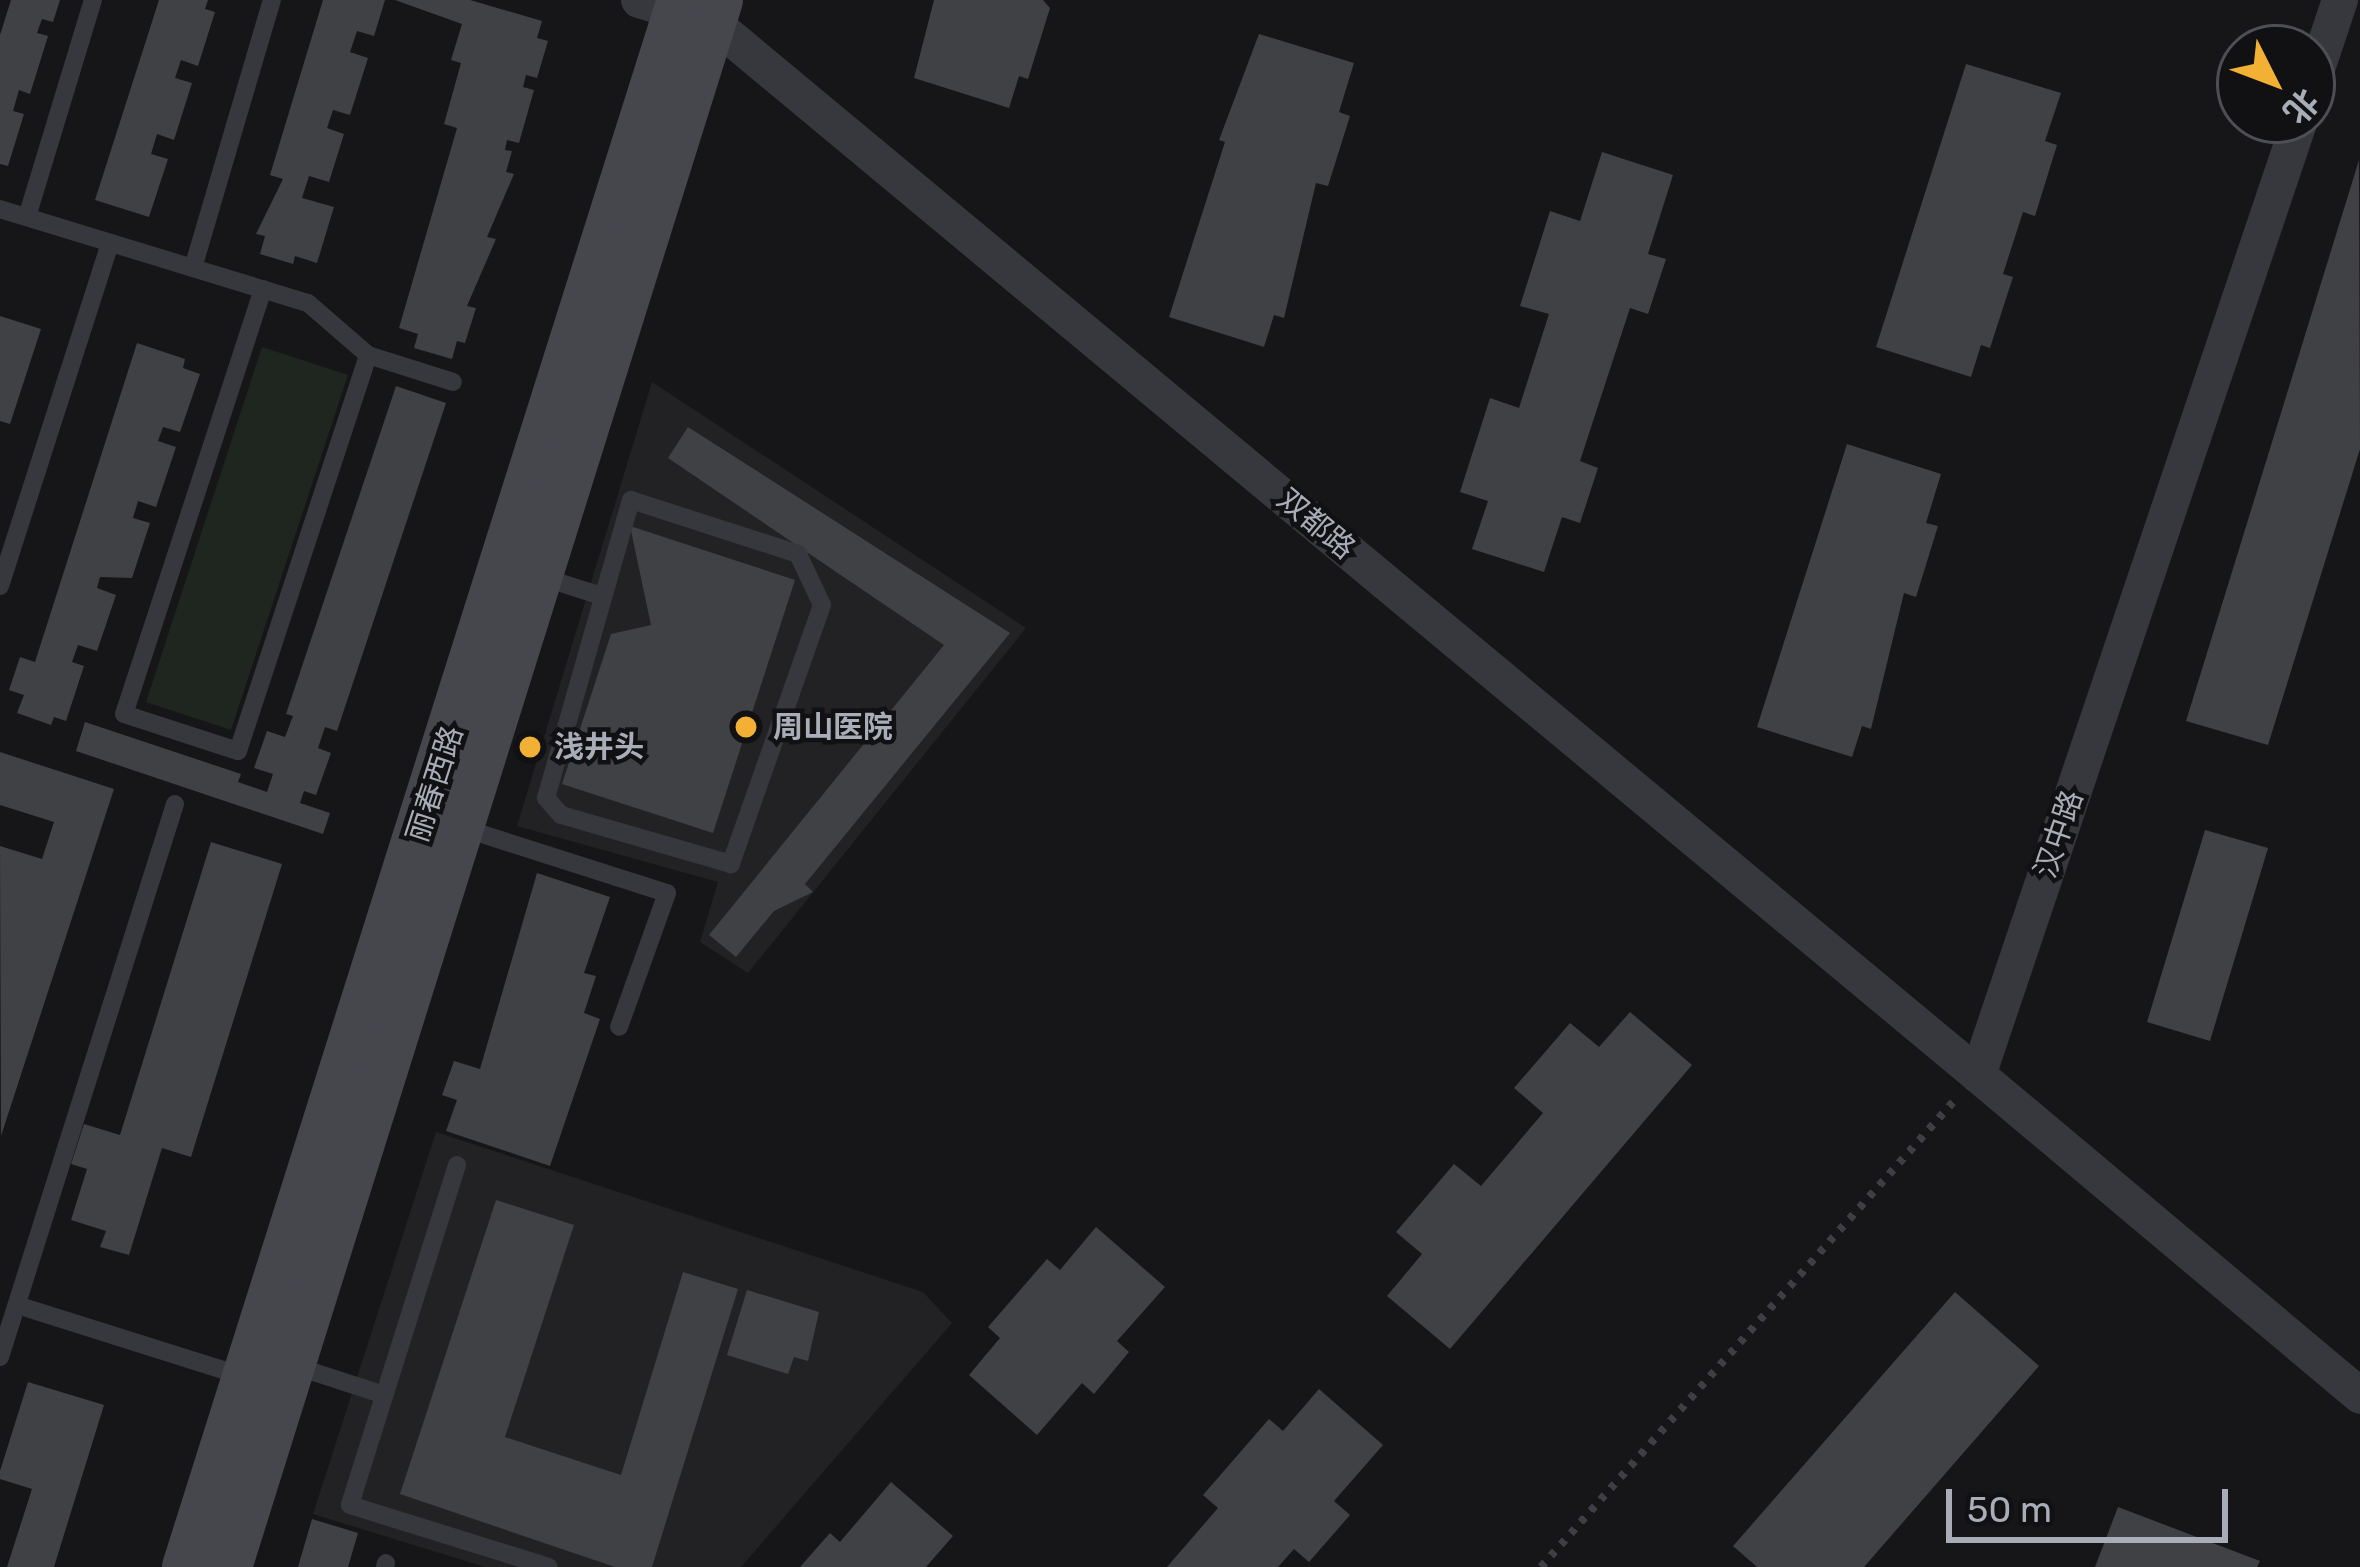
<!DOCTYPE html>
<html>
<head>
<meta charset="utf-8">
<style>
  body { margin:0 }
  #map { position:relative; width:2360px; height:1567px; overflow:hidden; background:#161618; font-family:Rubik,"Noto Sans SC",sans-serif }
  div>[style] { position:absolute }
  .built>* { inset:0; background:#222225 }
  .green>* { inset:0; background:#1e261f }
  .building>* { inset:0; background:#404145 }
  .path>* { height:8px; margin-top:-4px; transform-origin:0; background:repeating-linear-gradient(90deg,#3d3f44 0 6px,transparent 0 15px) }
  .service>* { height:18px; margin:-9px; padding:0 9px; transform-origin:9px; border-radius:9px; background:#37383d }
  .minor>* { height:36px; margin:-18px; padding:0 18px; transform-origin:18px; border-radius:18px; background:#37383d }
  .secondary>* { height:48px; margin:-24px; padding:0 24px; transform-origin:24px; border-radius:24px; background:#45474d }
  .dots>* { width:33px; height:33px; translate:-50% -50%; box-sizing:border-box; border:6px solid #111113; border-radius:50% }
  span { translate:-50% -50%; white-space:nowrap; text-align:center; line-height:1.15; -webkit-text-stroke:9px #111113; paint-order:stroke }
  .street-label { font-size:30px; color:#a8adb8 }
  .poi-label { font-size:30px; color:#a8adb8; font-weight:700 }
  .left { translate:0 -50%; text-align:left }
  .north { position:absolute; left:2216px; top:24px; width:120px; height:120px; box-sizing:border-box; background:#111113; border:3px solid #4d4f55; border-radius:50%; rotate:132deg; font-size:33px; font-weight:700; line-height:48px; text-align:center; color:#a8adb8 }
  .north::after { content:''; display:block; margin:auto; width:42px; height:54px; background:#f2b134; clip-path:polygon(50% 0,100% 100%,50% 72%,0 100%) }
  .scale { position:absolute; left:1946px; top:1489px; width:282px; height:54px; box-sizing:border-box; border:6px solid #a8adb8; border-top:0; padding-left:15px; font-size:36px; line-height:42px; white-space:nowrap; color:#a8adb8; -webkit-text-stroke:9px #111113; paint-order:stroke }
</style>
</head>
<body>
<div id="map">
  <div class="built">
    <i style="clip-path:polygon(652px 382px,1026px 628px,748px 973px,700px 942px,718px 882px,517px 826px)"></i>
    <i style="clip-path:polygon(436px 1132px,923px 1292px,952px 1323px,741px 1567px,485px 1567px,313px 1514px)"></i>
  </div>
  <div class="green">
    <i style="clip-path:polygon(262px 347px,348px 375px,231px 730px,146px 702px)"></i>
  </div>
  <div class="building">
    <i style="clip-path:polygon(11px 0,60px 0,53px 22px,42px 19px,37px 33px,48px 36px,30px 94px,19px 90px,13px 111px,24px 114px,8px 166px,0 164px,0 35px)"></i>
    <i style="clip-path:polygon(159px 0,208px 0,205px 9px,215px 12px,198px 66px,181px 60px,175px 78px,192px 83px,174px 140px,157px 134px,151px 154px,168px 159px,149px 217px,95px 200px)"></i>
    <i style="clip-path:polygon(323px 0,385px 0,374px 36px,357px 31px,350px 52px,368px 58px,350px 115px,333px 110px,327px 128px,344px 134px,329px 182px,309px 176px,302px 198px,334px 207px,317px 263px,295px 256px,293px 264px,260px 254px,265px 236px,256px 234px,283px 179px,270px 175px)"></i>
    <i style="clip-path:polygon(395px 0,470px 0,542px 21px,537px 38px,548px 41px,537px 78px,526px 75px,523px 87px,534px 90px,519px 143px,507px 140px,505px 150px,512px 151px,506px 172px,514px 174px,487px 237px,496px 239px,467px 306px,476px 308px,465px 343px,457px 341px,452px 359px,414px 348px,418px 334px,399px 328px,457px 128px,444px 124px,461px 63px,451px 60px,462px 24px)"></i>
    <i style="clip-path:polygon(934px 0,1043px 0,1050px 8px,1028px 79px,1019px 76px,1009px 108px,914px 78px)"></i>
    <i style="clip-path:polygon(1259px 34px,1354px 63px,1339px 112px,1350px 116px,1328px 186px,1316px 183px,1284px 318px,1274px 315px,1264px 347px,1169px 317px,1225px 142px,1219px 140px)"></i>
    <i style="clip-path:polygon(1966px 64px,2061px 93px,2045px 141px,2057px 145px,2035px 216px,2023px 212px,2003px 274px,2013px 277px,1990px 348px,1981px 345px,1971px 377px,1876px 347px)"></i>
    <i style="clip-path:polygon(1602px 152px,1673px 175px,1648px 254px,1666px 259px,1648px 314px,1630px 308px,1580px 461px,1598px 468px,1580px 523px,1562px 517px,1544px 572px,1472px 549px,1488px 501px,1460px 492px,1490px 398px,1519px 408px,1549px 314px,1520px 306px,1550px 211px,1580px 221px)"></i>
    <i style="clip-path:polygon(2359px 160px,2360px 449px,2268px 745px,2186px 721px)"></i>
    <i style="clip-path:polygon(0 316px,41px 329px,10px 424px,0 421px)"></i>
    <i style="clip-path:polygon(137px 343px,185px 359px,183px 368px,200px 374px,180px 432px,163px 427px,158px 441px,176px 447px,156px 507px,138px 501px,133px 518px,150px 523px,132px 578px,100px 577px,97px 588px,116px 595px,97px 651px,78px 645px,72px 662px,84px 666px,66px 721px,54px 717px,51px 725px,17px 713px,24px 695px,9px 690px,20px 657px,35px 662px)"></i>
    <i style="clip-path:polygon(396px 386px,446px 403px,337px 731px,325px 727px,318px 748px,331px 753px,316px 795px,304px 791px,300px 803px,330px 813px,323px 834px,76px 751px,85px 722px,241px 774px,238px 782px,267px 792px,273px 774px,254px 768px,267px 731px,285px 737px,293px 716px,286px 714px)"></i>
    <i style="clip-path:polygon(688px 427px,1010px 633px,805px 884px,813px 892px,774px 911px,736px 957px,709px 935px,944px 645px,668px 458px)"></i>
    <i style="clip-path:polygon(1847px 444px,1941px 474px,1926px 523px,1938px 526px,1916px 597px,1904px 593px,1871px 729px,1862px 726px,1852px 757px,1757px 727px)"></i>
    <i style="clip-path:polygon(630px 526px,795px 580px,713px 833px,562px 784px,611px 634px,651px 625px)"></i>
    <i style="clip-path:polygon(0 752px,114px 789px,1px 1136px,0 846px,42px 859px,54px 822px,0 805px)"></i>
    <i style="clip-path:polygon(2205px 830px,2268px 848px,2210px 1041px,2147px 1022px)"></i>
    <i style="clip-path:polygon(211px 842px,282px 864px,191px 1157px,162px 1148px,129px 1255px,100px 1247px,106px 1231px,71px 1220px,87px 1169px,71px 1164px,84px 1124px,120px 1135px)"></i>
    <i style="clip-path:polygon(537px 873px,610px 897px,584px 973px,596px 976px,584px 1013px,600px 1019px,550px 1166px,446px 1131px,457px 1100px,442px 1095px,454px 1061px,480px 1069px)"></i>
    <i style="clip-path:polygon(1630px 1012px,1692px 1065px,1450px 1349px,1387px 1296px,1422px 1254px,1396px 1232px,1454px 1164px,1481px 1186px,1543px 1113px,1514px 1088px,1570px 1023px,1599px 1047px)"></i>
    <i style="clip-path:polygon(496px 1200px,574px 1225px,505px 1437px,621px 1475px,683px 1272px,738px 1289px,652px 1567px,615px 1567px,400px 1494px)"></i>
    <i style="clip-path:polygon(1096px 1227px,1165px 1287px,1117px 1341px,1129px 1352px,1094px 1394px,1082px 1383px,1037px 1435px,969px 1375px,1000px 1338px,988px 1327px,1047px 1259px,1060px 1270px)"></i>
    <i style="clip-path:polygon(747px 1290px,819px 1312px,808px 1361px,794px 1357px,788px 1374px,727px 1355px)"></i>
    <i style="clip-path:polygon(1955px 1292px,2039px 1366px,1864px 1567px,1757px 1567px,1733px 1546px)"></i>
    <i style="clip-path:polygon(28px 1382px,104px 1405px,54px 1567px,7px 1567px,32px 1489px,0 1479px,0 1471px)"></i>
    <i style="clip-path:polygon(1319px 1389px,1383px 1445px,1334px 1501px,1350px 1515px,1309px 1562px,1294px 1549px,1278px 1567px,1167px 1567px,1218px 1508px,1203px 1495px,1269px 1419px,1283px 1431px)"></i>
    <i style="clip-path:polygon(891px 1482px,953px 1536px,926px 1567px,800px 1567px,830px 1533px,840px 1542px)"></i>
    <i style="clip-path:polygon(2118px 1507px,2260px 1561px,2257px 1567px,2095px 1567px)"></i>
    <i style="clip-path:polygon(312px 1519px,358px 1533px,348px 1567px,298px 1567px)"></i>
  </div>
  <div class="path">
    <i style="left:1541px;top:1567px;width:623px;rotate:-48.45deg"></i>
  </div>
  <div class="service">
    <i style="left:0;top:209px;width:322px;rotate:17deg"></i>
    <i style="left:308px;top:303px;width:79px;rotate:40.9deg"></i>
    <i style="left:368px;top:355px;width:89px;rotate:17.6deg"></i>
    <i style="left:27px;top:217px;width:227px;rotate:-73.1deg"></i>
    <i style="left:193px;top:268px;width:279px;rotate:-73.6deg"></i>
    <i style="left:263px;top:289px;width:447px;rotate:108.1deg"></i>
    <i style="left:124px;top:714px;width:120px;rotate:18deg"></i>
    <i style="left:238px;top:751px;width:417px;rotate:-71.8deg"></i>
    <i style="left:631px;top:500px;width:176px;rotate:17.9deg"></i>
    <i style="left:798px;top:554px;width:56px;rotate:64.8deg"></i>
    <i style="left:822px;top:605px;width:275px;rotate:109.4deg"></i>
    <i style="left:731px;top:864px;width:177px;rotate:-163.9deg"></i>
    <i style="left:561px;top:815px;width:23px;rotate:-131deg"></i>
    <i style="left:546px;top:798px;width:310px;rotate:-74.1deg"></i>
    <i style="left:542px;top:577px;width:63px;rotate:17.6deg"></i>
    <i style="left:0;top:586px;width:360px;rotate:-72.2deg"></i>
    <i style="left:463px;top:828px;width:214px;rotate:17.7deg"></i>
    <i style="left:667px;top:893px;width:142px;rotate:109.7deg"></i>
    <i style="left:457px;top:1165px;width:356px;rotate:107.5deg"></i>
    <i style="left:350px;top:1505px;width:208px;rotate:17.3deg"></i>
    <i style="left:17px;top:1305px;width:239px;rotate:17.5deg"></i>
    <i style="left:0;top:1357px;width:580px;rotate:-72.44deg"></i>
    <i style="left:295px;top:1366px;width:94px;rotate:18deg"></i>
    <i style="left:385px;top:1567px;width:4px;rotate:-76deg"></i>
  </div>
  <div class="minor">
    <i style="left:639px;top:0;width:76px;rotate:16.8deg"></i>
    <i style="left:712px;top:22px;width:1647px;rotate:39.75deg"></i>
    <i style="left:2312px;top:84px;width:89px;rotate:-71.6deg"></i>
    <i style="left:2300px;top:120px;width:1008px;rotate:108.63deg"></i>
    <i style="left:1978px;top:1075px;width:499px;rotate:40deg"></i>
  </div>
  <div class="secondary">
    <i style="left:186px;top:1567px;width:1643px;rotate:-72.47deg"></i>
    <i style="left:228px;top:1567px;width:1642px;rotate:-72.6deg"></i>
  </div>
  <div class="dots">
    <i style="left:746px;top:727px;background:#f2b134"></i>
    <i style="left:530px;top:747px;background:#f2b134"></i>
  </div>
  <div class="street-label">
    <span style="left:1316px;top:524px;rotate:40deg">双都路</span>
    <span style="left:435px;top:784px;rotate:-72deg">丽春西路</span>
    <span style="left:2059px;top:834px;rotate:-71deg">汉中路</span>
  </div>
  <div class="poi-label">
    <span class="left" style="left:773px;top:727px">周山医院</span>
    <span class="left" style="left:554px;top:747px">浅井头</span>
  </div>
  <div class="north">北</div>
  <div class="scale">50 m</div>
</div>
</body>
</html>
